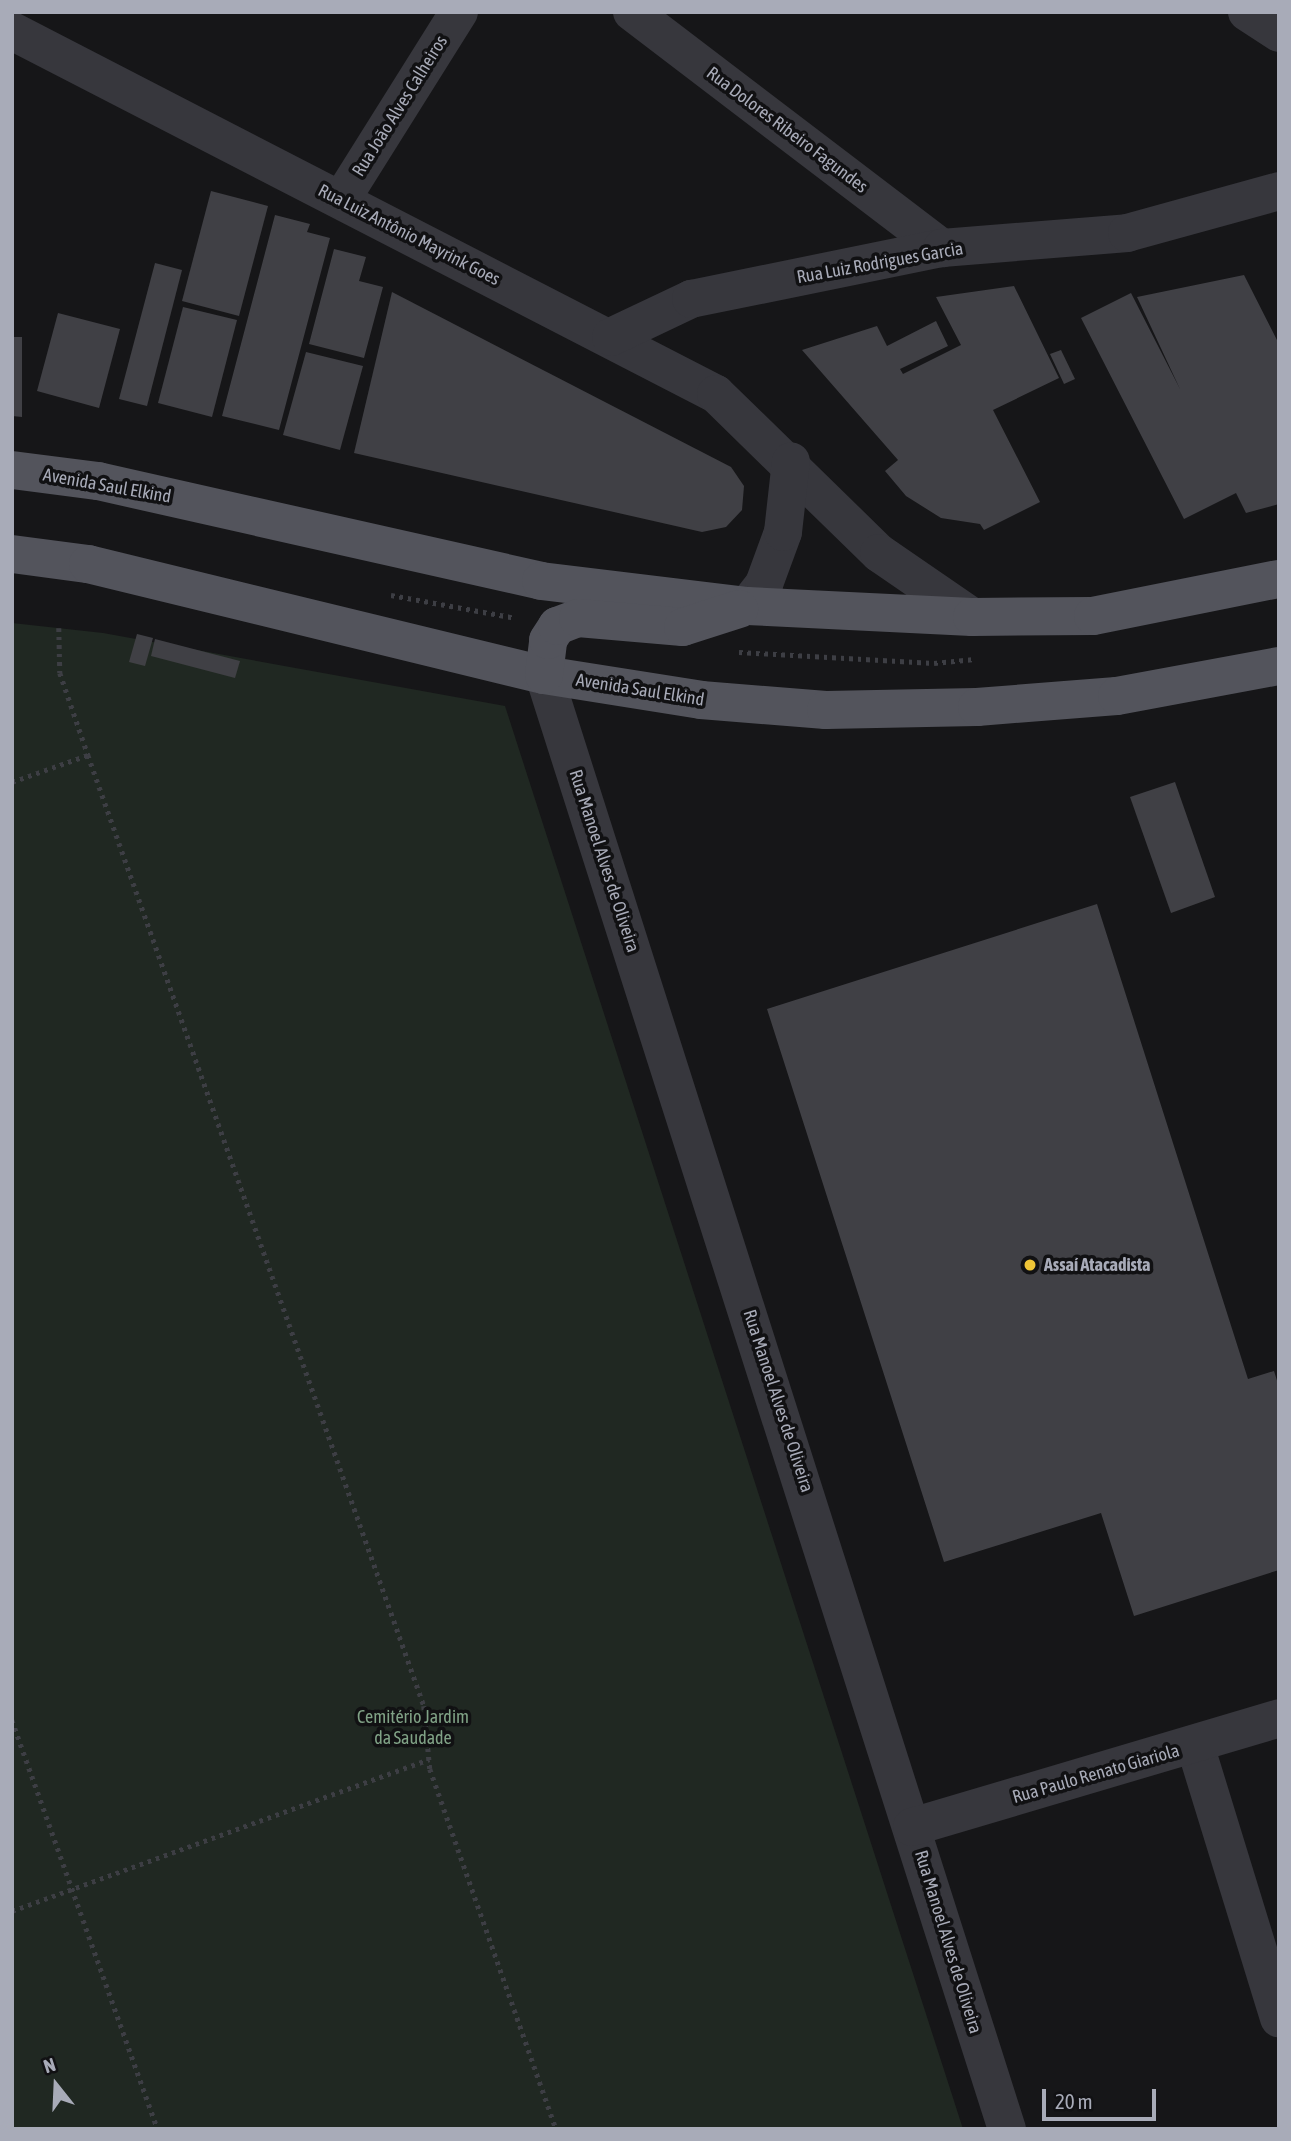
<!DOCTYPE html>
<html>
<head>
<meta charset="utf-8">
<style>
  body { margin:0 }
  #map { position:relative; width:1291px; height:2141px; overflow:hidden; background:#161618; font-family:"Asap Condensed",sans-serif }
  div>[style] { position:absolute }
  .green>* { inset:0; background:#202822 }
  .building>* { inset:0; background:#404045 }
  .path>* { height:4.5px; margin-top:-2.25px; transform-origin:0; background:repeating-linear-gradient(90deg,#3d3e44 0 3.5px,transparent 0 8.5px) }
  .minor>* { height:38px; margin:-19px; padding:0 19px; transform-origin:19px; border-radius:19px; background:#37373d }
  .major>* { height:38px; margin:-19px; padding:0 19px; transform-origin:19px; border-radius:19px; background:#53545c }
  .dots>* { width:19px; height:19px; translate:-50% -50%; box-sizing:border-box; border:4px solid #111113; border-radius:50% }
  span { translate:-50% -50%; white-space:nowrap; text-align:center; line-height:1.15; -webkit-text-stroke:7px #111113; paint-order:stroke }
  .street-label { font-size:18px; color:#a8abb8 }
  .poi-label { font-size:18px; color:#a8abb8; font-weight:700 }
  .left { translate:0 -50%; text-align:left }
  .park-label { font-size:18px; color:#80a286 }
  .frame { position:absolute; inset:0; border:14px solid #a8abb8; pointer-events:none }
  .north { position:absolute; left:21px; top:2050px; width:70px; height:70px; -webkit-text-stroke:5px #111113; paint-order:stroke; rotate:342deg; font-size:19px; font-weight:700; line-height:28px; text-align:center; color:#a8abb8 }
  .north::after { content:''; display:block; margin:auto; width:24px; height:32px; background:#a8abb8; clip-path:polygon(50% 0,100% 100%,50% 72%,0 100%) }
  .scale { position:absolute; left:1042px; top:2089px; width:114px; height:32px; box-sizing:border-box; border:4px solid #a8abb8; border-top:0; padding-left:9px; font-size:21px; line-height:24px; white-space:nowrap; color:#a8abb8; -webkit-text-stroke:5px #111113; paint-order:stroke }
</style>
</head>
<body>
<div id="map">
  <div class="green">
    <i style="clip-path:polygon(12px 623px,103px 633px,505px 706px,963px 2129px,12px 2129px)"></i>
  </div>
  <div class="building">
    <i style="clip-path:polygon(211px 191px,268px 206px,239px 316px,182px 301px)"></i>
    <i style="clip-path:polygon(275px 215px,310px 224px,307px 232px,330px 238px,279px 430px,222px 416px)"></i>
    <i style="clip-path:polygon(334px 249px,366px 257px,359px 281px,383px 287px,364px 358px,309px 344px)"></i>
    <i style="clip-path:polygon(155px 263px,182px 270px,147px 406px,119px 399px)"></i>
    <i style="clip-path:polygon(1244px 275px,1279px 344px,1279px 504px,1246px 513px,1236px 493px,1184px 519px,1081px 318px,1131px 293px,1180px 389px,1137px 297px)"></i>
    <i style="clip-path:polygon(1014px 286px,1059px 378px,993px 410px,1040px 502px,984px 530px,980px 524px,941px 518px,906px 496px,885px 471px,898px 460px,802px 350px,877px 326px,887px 346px,936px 321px,948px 346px,900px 369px,903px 374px,961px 345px,936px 297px)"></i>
    <i style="clip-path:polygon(392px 292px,731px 467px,744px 486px,742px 510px,726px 527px,702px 532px,354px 453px)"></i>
    <i style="clip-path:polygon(183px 307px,237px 320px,212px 417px,158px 403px)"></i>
    <i style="clip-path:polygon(58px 313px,120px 329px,99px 408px,37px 391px)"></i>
    <i style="clip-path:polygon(12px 337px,22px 337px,22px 417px,12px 416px)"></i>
    <i style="clip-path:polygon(1061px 350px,1075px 379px,1064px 384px,1050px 354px)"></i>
    <i style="clip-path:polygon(306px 352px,363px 366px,340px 450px,283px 435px)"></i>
    <i style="clip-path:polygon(137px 634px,153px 638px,145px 666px,129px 662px)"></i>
    <i style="clip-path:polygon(155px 639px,240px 661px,235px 678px,151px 656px)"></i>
    <i style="clip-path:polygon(1175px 782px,1215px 897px,1171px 913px,1130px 797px)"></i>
    <i style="clip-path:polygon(1097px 904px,1248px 1379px,1274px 1371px,1279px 1387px,1279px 1570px,1134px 1616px,1101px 1513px,944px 1562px,767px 1009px)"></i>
  </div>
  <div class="path">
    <i style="left:391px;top:595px;width:127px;rotate:10.4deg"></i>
    <i style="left:59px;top:628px;width:45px;rotate:88.7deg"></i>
    <i style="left:60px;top:673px;width:87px;rotate:71.1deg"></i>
    <i style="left:739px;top:652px;width:195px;rotate:3.2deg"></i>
    <i style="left:934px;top:663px;width:41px;rotate:-5.6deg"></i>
    <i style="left:12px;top:782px;width:81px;rotate:-19.6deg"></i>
    <i style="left:88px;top:755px;width:1009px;rotate:70.54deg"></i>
    <i style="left:424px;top:1706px;width:63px;rotate:84.6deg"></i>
    <i style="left:430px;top:1769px;width:381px;rotate:70.7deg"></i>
    <i style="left:12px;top:1720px;width:434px;rotate:70.4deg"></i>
    <i style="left:12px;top:1911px;width:444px;rotate:-20deg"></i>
  </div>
  <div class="minor">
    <i style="left:632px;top:12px;width:390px;rotate:37.3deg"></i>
    <i style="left:1247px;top:12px;width:38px;rotate:33deg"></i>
    <i style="left:12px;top:31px;width:792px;rotate:27.28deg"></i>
    <i style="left:716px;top:394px;width:228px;rotate:44.3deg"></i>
    <i style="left:879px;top:553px;width:113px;rotate:34.5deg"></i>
    <i style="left:341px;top:200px;width:222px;rotate:-57.9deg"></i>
    <i style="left:611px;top:337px;width:89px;rotate:-25.4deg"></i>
    <i style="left:691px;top:299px;width:256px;rotate:-11.5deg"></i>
    <i style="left:942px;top:248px;width:186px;rotate:-4.6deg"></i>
    <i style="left:1127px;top:233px;width:158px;rotate:-15.4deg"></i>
    <i style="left:747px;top:606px;width:28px;rotate:-52deg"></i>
    <i style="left:764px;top:584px;width:55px;rotate:-69.9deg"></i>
    <i style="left:783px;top:532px;width:71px;rotate:-83.6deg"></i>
    <i style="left:544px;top:675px;width:1526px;rotate:72.34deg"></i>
    <i style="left:1195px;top:1745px;width:286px;rotate:72.9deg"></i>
    <i style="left:912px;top:1827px;width:383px;rotate:-16.5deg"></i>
  </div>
  <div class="major">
    <i style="left:12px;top:470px;width:87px;rotate:7.3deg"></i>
    <i style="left:98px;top:481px;width:454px;rotate:12.7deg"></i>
    <i style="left:541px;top:581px;width:208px;rotate:6.9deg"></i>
    <i style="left:747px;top:606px;width:225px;rotate:2.8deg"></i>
    <i style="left:972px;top:617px;width:121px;rotate:-0.5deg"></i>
    <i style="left:1093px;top:616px;width:190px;rotate:-11.3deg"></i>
    <i style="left:12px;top:554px;width:77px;rotate:7.5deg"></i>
    <i style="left:88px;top:564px;width:469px;rotate:13.7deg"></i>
    <i style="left:544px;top:675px;width:159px;rotate:9deg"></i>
    <i style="left:701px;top:700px;width:125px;rotate:4.6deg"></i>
    <i style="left:826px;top:710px;width:151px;rotate:-1.1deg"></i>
    <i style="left:977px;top:707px;width:140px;rotate:-4.5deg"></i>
    <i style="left:1117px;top:696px;width:165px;rotate:-10.5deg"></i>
    <i style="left:544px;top:675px;width:35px;rotate:-83deg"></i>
    <i style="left:548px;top:640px;width:17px;rotate:-57deg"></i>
    <i style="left:557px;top:626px;width:22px;rotate:-21deg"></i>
    <i style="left:578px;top:618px;width:105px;rotate:4.9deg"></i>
    <i style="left:683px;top:627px;width:59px;rotate:-17.8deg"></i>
  </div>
  <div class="dots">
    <i style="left:1030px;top:1265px;background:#efc537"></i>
  </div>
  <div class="street-label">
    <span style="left:400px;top:106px;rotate:-58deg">Rua João Alves Calheiros</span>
    <span style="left:787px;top:130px;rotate:37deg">Rua Dolores Ribeiro Fagundes</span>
    <span style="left:409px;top:235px;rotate:27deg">Rua Luiz Antônio Mayrink Goes</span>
    <span style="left:880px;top:263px;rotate:-10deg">Rua Luiz Rodrigues Garcia</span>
    <span style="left:107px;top:486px;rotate:10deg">Avenida Saul Elkind</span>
    <span style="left:640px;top:690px;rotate:9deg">Avenida Saul Elkind</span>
    <span style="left:604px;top:861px;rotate:72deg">Rua Manoel Alves de Oliveira</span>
    <span style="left:778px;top:1401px;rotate:72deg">Rua Manoel Alves de Oliveira</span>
    <span style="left:1096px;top:1774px;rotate:-16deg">Rua Paulo Renato Giariola</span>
    <span style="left:948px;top:1942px;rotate:73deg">Rua Manoel Alves de Oliveira</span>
  </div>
  <div class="poi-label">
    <span class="left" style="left:1044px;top:1265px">Assaí Atacadista</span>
  </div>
  <div class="park-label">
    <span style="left:413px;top:1728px">Cemitério Jardim<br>da Saudade</span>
  </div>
  <div class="frame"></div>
  <div class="north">N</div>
  <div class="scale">20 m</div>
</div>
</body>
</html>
